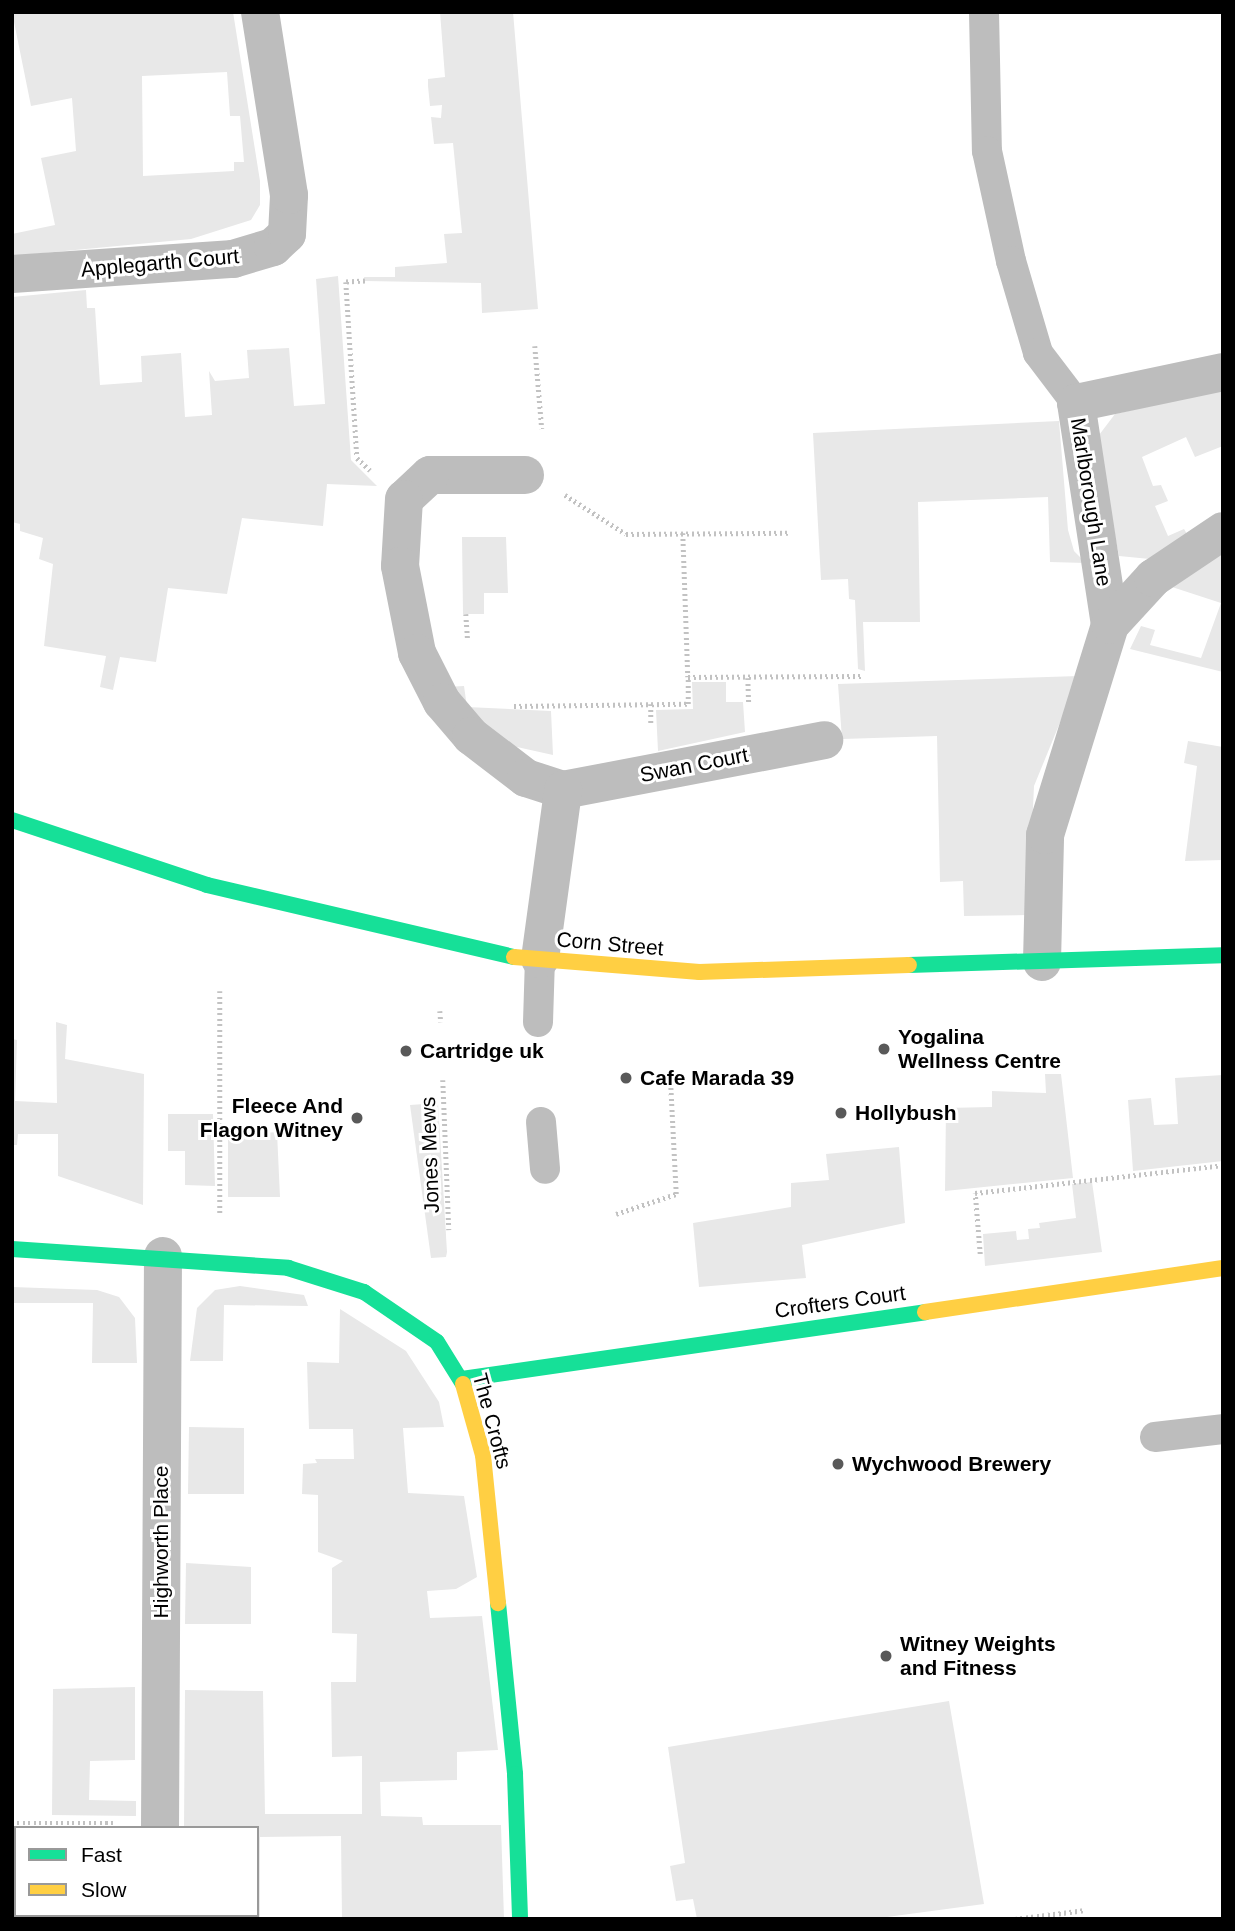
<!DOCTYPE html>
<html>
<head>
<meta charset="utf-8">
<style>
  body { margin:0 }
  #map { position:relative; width:1235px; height:1931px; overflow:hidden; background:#fff; font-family:Helvetica,sans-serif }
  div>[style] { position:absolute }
  .green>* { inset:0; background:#e8e8e8 }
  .path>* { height:4.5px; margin-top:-2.25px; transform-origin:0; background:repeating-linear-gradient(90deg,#c2c2c2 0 2px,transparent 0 5.5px) }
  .lane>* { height:30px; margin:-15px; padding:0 15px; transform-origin:15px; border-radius:15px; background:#bdbdbd }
  .street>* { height:38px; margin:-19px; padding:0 19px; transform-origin:19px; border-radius:19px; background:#bdbdbd }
  .fast>* { height:16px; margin:-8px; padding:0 8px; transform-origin:8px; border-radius:8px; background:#16e098 }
  .slow>* { height:16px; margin:-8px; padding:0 8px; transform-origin:8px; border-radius:8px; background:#ffcf43 }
  .dots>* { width:19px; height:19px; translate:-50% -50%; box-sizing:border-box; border:4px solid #fff; border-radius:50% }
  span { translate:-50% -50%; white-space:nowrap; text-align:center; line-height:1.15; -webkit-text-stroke:6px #fff; paint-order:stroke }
  .street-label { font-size:21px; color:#000 }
  .poi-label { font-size:21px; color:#000; font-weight:700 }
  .left { translate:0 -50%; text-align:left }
  .right { translate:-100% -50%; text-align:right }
  .frame { position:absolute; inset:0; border:14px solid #000; pointer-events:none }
  .legend { position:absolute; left:14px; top:1826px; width:245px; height:91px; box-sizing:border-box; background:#fff; border:2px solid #999; margin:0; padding:9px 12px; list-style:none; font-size:21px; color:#000 }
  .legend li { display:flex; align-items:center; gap:14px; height:35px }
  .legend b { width:35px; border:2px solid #999 }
</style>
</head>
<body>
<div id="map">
  <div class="green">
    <i style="clip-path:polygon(evenodd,12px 12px,233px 12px,260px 181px,260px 205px,251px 220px,191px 239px,12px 256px,12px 234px,55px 225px,41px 158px,76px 151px,72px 98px,31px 106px,12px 12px,227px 72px,230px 116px,240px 116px,244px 162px,234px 162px,234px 171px,143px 176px,142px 76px,227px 72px)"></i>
    <i style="clip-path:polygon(440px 12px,513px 12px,538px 309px,482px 313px,481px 283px,365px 281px,364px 277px,395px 277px,395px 267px,447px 263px,444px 234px,462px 233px,453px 143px,434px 144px,431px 117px,441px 118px,442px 105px,430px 106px,428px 86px,428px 79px,445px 77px)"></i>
    <i style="clip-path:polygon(338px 276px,351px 460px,377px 486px,327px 484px,323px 526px,242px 518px,227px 594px,168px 588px,156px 662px,120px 657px,113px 690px,100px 687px,106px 656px,44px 646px,53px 564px,39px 559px,43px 538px,20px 531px,20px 524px,12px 522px,12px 297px,86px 290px,87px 308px,95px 308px,100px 385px,142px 382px,141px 356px,181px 353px,185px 417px,212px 415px,209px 371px,215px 381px,249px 378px,247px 350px,289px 348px,294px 406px,325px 404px,316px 279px)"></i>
    <i style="clip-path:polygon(1223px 389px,1223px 446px,1195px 457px,1186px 437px,1142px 457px,1153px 486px,1161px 485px,1168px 501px,1155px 506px,1168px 536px,1184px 529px,1187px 534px,1150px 559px,1119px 556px,1096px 439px,1115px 414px)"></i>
    <i style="clip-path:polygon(1059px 421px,1068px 530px,1074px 551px,1086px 563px,1050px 562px,1048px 497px,918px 502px,920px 622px,863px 622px,865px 671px,858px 669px,855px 600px,849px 599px,848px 579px,821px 580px,813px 433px)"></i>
    <i style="clip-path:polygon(462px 537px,506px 537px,508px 593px,484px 593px,484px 614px,463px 614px)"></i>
    <i style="clip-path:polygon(1223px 552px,1223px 672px,1130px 649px,1141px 626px,1155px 630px,1150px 645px,1201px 658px,1221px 603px,1172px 587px)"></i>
    <i style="clip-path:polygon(1079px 676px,1034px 786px,1028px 915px,964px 916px,963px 881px,940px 882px,937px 736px,842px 739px,838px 684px)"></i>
    <i style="clip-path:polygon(692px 682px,726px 682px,726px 702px,743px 702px,745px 732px,658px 751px,656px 710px,693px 709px)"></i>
    <i style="clip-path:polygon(464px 686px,467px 707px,551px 711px,553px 755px,508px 745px,445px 687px)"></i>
    <i style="clip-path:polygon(1188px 741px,1223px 747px,1223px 860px,1185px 861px,1197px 766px,1184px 763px)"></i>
    <i style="clip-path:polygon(56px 1022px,67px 1025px,65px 1059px,144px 1074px,143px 1205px,58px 1176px,58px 1134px,18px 1134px,17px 1145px,12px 1145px,12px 1039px,17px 1040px,15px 1101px,57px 1103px)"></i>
    <i style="clip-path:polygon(1045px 1074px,1061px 1074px,1073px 1178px,945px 1191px,946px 1108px,992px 1107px,992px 1091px,1046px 1093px)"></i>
    <i style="clip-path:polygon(1223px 1075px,1223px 1161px,1133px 1171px,1128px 1100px,1151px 1098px,1154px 1125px,1178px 1124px,1175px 1078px)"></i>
    <i style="clip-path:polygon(438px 1103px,447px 1252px,446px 1257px,431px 1258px,410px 1105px)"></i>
    <i style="clip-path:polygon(168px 1114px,213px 1114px,215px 1186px,185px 1185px,185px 1151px,168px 1151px)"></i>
    <i style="clip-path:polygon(277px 1132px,280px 1197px,228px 1197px,228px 1138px,264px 1138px,264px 1133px)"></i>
    <i style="clip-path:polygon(899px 1147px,905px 1223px,802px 1245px,806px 1278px,699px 1287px,693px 1223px,791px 1207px,791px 1183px,829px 1180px,826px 1154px)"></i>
    <i style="clip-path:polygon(1092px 1182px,1102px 1252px,985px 1266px,983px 1234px,1016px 1231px,1017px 1240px,1029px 1239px,1028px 1229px,1040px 1228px,1039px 1223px,1076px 1218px,1072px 1184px)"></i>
    <i style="clip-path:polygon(240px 1286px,304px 1295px,308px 1306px,224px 1305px,223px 1361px,190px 1361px,197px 1308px,215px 1290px)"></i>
    <i style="clip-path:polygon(12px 1287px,97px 1290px,119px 1297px,135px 1318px,137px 1363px,92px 1363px,93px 1303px,12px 1303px)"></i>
    <i style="clip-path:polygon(340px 1309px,406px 1351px,439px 1402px,444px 1427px,403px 1428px,408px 1493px,464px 1496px,477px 1577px,456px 1589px,427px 1591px,430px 1618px,482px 1616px,498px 1750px,457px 1752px,457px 1780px,380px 1782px,381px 1816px,422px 1817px,423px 1825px,501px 1825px,504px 1919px,342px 1919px,341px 1836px,260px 1837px,260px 1919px,186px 1919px,257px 1915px,257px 1828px,184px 1828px,185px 1690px,263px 1691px,265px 1814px,362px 1814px,362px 1756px,332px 1757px,331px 1682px,356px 1682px,357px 1634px,332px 1633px,332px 1568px,343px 1561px,318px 1552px,318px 1495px,302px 1494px,303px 1464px,317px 1463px,315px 1459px,354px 1459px,353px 1429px,309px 1429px,307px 1362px,339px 1363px)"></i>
    <i style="clip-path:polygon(189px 1427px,244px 1428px,244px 1494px,188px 1494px)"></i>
    <i style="clip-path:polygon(186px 1563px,251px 1567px,251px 1624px,185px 1624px)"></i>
    <i style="clip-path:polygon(135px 1687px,135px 1760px,90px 1761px,89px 1800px,136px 1801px,136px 1816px,52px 1815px,53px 1689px)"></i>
    <i style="clip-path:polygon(949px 1701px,984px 1904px,872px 1919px,697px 1919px,693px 1899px,676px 1901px,670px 1866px,685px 1863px,668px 1747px)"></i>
  </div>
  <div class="path">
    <i style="left:365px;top:281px;width:19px;rotate:177deg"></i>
    <i style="left:346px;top:282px;width:176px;rotate:86.4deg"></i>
    <i style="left:357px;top:458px;width:18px;rotate:43deg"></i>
    <i style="left:535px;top:346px;width:83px;rotate:85.2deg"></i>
    <i style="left:565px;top:495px;width:72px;rotate:32.6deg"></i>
    <i style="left:626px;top:534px;width:162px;rotate:-0.4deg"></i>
    <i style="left:683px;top:533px;width:144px;rotate:88deg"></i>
    <i style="left:466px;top:614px;width:27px;rotate:86deg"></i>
    <i style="left:748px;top:678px;width:27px;rotate:88deg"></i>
    <i style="left:651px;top:704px;width:20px;rotate:90deg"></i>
    <i style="left:514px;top:706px;width:174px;rotate:-0.7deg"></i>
    <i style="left:688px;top:704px;width:27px;rotate:-90deg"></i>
    <i style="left:688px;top:677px;width:173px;rotate:-0.3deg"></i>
    <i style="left:220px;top:991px;width:223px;rotate:90deg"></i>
    <i style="left:440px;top:1011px;width:11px;rotate:85deg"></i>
    <i style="left:443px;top:1080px;width:150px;rotate:87.7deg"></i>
    <i style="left:616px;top:1214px;width:63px;rotate:-18.4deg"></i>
    <i style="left:676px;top:1194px;width:120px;rotate:-92.9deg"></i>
    <i style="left:980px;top:1254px;width:61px;rotate:-94.7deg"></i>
    <i style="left:975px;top:1193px;width:250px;rotate:-6.4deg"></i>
    <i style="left:12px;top:1823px;width:101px"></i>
    <i style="left:1015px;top:1919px;width:71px;rotate:-7.3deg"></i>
  </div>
  <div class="lane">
    <i style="left:984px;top:12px;width:139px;rotate:88.8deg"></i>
    <i style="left:987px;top:151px;width:113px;rotate:77.7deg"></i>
    <i style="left:1011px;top:261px;width:96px;rotate:73.6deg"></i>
    <i style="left:1038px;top:353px;width:63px;rotate:52.8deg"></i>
    <i style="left:538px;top:1022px;width:63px;rotate:-88.2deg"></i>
    <i style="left:541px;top:1122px;width:47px;rotate:85.1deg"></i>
    <i style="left:1155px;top:1437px;width:68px;rotate:-6.7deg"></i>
  </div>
  <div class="street">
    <i style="left:12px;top:274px;width:222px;rotate:-3.9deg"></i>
    <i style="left:233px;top:259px;width:42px;rotate:-16.7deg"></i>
    <i style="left:273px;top:247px;width:19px;rotate:-43deg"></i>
    <i style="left:287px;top:234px;width:39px;rotate:-87deg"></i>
    <i style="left:289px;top:195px;width:185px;rotate:-99deg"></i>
    <i style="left:525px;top:475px;width:95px;rotate:180deg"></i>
    <i style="left:430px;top:475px;width:35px;rotate:137deg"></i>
    <i style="left:404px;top:499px;width:67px;rotate:93.4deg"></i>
    <i style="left:400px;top:566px;width:89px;rotate:78.9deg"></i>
    <i style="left:417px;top:653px;width:55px;rotate:63deg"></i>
    <i style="left:442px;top:702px;width:45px;rotate:49.5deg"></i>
    <i style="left:471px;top:736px;width:69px;rotate:37.4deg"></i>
    <i style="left:526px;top:778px;width:39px;rotate:18deg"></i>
    <i style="left:563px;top:790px;width:266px;rotate:-10.8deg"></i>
    <i style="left:1110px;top:625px;width:225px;rotate:-98.7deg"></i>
    <i style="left:1076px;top:403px;width:150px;rotate:-11.9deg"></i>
    <i style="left:540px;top:959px;width:171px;rotate:-82.2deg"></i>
    <i style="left:1042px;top:962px;width:127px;rotate:-88.6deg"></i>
    <i style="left:1045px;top:835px;width:220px;rotate:-72.8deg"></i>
    <i style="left:1110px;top:625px;width:64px;rotate:-47.5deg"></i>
    <i style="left:1153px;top:578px;width:84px;rotate:-33.9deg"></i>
    <i style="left:160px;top:1828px;width:572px;rotate:-89.7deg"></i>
    <i style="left:160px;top:1915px;width:4px;rotate:90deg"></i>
  </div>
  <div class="fast">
    <i style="left:12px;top:820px;width:206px;rotate:18.4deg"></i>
    <i style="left:207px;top:885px;width:315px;rotate:13.2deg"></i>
    <i style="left:909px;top:965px;width:314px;rotate:-1.8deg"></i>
    <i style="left:12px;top:1249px;width:277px;rotate:3.9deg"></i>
    <i style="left:288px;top:1268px;width:80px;rotate:17.5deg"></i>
    <i style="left:364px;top:1292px;width:88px;rotate:34.4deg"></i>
    <i style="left:437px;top:1342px;width:49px;rotate:58.2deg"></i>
    <i style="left:462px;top:1379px;width:468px;rotate:-8.2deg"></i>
    <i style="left:498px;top:1603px;width:172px;rotate:84.3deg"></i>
    <i style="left:515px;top:1774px;width:145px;rotate:88deg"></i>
  </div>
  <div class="slow">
    <i style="left:514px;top:957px;width:186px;rotate:4.6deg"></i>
    <i style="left:699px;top:972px;width:210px;rotate:-1.9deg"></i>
    <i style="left:925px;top:1312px;width:301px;rotate:-8.4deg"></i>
    <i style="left:463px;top:1384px;width:74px;rotate:74.3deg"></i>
    <i style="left:483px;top:1455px;width:149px;rotate:84.2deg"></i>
  </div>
  <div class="dots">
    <i style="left:884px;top:1049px;background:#595959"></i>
    <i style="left:406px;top:1051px;background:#595959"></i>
    <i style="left:626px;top:1078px;background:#595959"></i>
    <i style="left:841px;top:1113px;background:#595959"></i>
    <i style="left:357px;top:1118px;background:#595959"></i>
    <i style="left:838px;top:1464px;background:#595959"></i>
    <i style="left:886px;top:1656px;background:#595959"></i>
  </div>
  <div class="street-label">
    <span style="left:160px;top:263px;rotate:-5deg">Applegarth Court</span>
    <span style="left:1091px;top:502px;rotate:81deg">Marlborough Lane</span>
    <span style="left:694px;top:765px;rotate:-11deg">Swan Court</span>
    <span style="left:610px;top:944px;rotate:5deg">Corn Street</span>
    <span style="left:430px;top:1155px;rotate:-92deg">Jones Mews</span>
    <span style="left:840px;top:1302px;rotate:-8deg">Crofters Court</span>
    <span style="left:492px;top:1421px;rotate:75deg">The Crofts</span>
    <span style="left:161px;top:1542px;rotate:-90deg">Highworth Place</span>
  </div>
  <div class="poi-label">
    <span class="left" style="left:898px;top:1049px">Yogalina<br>Wellness Centre</span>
    <span class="left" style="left:420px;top:1051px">Cartridge uk</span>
    <span class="left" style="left:640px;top:1078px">Cafe Marada 39</span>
    <span class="right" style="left:343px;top:1118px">Fleece And<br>Flagon Witney</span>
    <span class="left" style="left:855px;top:1113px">Hollybush</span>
    <span class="left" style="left:852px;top:1464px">Wychwood Brewery</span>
    <span class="left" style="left:900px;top:1656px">Witney Weights<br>and Fitness</span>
  </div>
  <div class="frame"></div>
  <ul class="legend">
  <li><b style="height:9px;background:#16e098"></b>Fast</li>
  <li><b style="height:9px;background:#ffcf43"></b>Slow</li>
  </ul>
</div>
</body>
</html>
